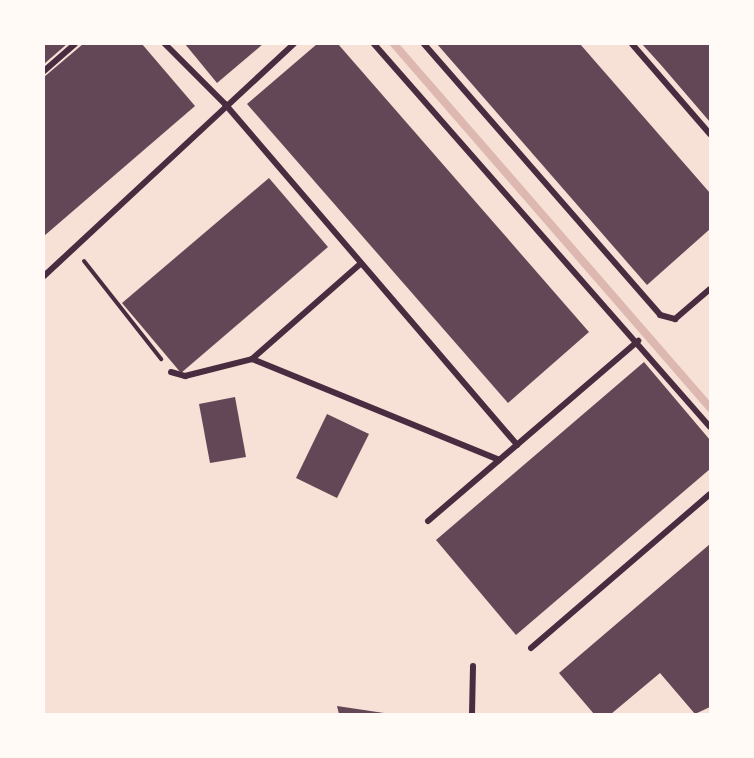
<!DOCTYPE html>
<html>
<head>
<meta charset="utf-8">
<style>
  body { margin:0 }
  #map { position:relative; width:754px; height:758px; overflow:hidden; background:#f7e1d7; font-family:Karla,sans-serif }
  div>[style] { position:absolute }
  .stream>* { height:8px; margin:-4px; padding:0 4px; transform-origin:4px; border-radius:4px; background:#dcb8b0 }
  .building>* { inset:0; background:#644757 }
  .path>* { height:4px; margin:-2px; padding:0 2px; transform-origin:2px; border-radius:2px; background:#4a2c40 }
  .minor>* { height:6px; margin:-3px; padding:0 3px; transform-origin:3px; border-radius:3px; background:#4a2c40 }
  span { translate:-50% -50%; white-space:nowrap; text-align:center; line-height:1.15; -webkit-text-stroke:6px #fffaf5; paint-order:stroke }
  .frame { position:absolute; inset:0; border:45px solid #fffaf5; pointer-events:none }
</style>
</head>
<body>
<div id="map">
  <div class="stream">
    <i style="left:394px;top:44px;width:482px;rotate:49deg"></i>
  </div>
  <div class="building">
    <i style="clip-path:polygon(44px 44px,67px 44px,44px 64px)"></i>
    <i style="clip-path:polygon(83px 44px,142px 44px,195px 106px,44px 236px,44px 77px)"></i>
    <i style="clip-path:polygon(185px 44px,263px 44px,217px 83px)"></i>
    <i style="clip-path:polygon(317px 44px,338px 44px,589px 332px,508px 403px,247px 104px)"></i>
    <i style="clip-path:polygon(437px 44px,580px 44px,710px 193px,710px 229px,647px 285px)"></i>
    <i style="clip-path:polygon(642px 44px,710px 44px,710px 122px,661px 65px)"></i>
    <i style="clip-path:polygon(269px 178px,328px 247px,181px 373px,122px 303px)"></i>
    <i style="clip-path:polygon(644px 362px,710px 440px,710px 469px,516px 635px,436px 540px)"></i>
    <i style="clip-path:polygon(235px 397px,246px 457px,210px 463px,199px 404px)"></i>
    <i style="clip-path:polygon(327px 414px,369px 434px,337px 498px,296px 478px)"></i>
    <i style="clip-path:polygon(710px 544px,710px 707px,695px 714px,660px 673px,611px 714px,594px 714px,559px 673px)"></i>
    <i style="clip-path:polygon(337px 706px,384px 713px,384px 714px,339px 714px)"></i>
  </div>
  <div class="path">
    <i style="left:84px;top:261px;width:125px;rotate:51.8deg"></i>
  </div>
  <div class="minor">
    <i style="left:165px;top:44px;width:85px;rotate:45deg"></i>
    <i style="left:225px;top:104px;width:449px;rotate:49.4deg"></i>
    <i style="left:374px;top:44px;width:509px;rotate:48.74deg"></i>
    <i style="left:424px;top:44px;width:359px;rotate:48.9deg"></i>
    <i style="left:660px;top:315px;width:16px;rotate:15deg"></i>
    <i style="left:675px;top:319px;width:46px;rotate:-40.6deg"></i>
    <i style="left:632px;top:44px;width:119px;rotate:49.1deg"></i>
    <i style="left:44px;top:71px;width:41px;rotate:-41.1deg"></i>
    <i style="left:44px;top:276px;width:341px;rotate:-42.9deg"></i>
    <i style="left:252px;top:359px;width:144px;rotate:-41.3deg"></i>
    <i style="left:171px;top:372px;width:15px;rotate:16deg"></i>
    <i style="left:185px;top:376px;width:69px;rotate:-14.2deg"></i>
    <i style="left:252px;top:359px;width:267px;rotate:22.2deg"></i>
    <i style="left:428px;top:521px;width:277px;rotate:-40.6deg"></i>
    <i style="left:531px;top:648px;width:236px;rotate:-40.7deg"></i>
    <i style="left:472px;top:714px;width:48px;rotate:-88.8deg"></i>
  </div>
  <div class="frame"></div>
</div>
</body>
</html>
